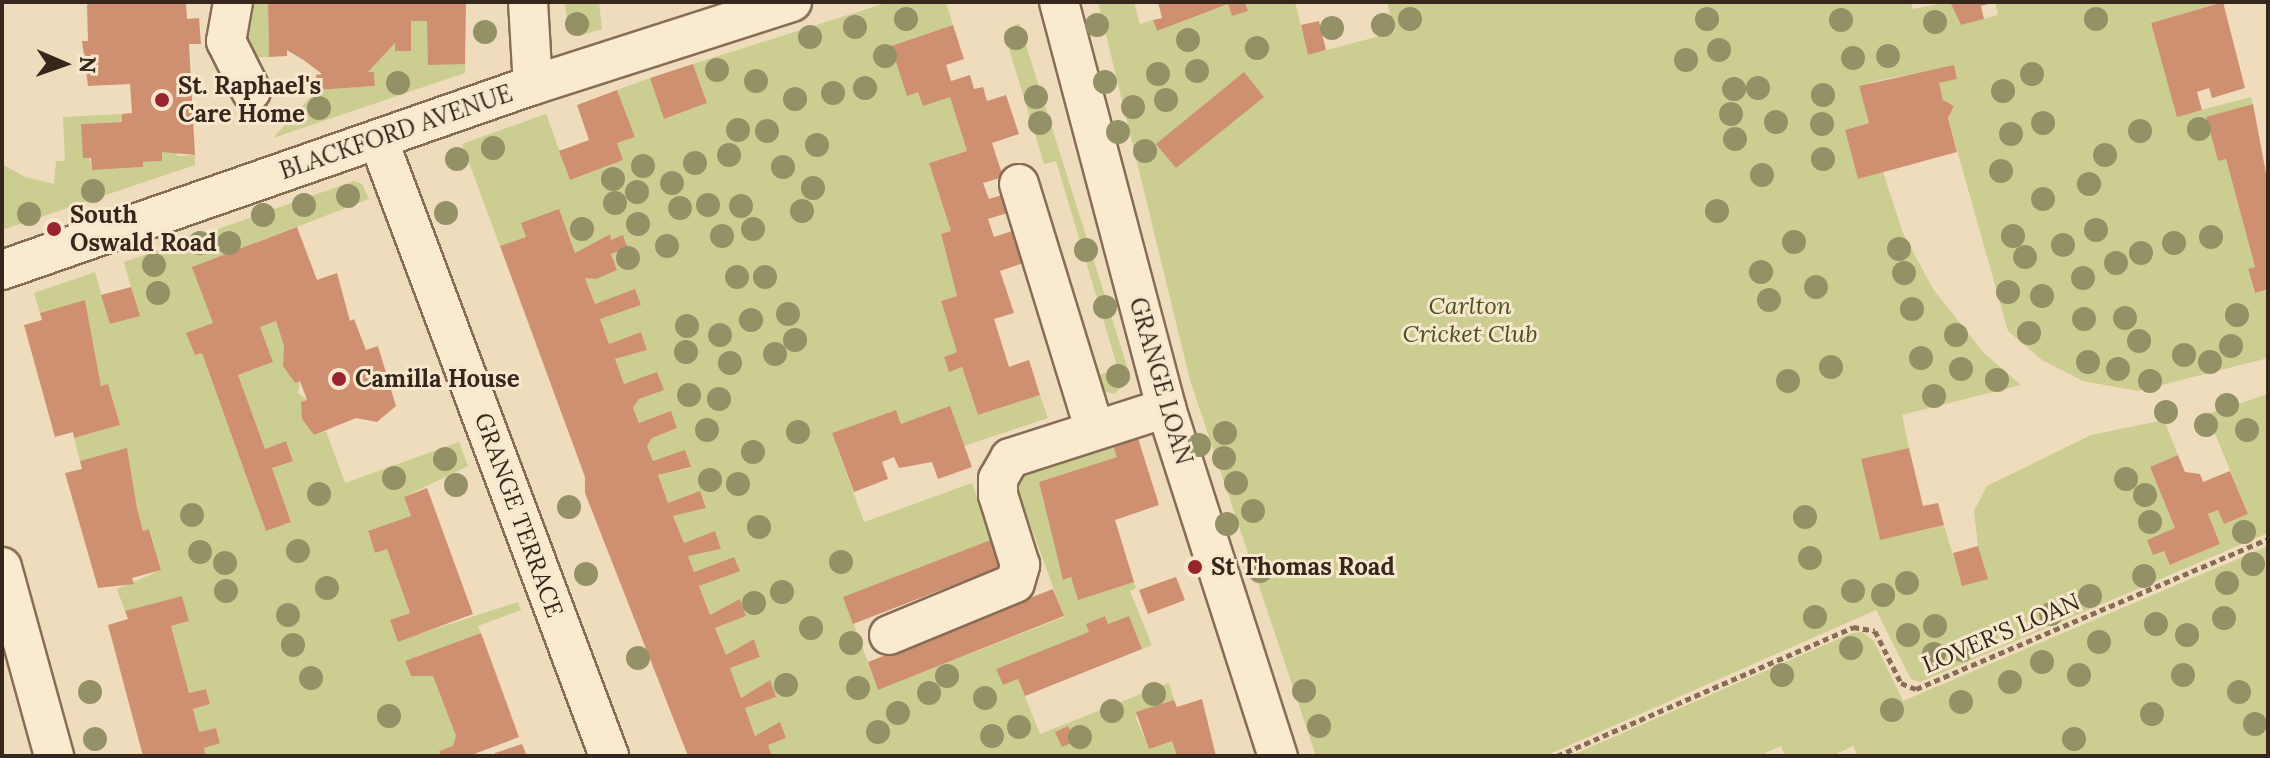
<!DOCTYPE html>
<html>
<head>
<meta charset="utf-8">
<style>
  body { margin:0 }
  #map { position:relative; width:2270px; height:758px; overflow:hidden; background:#efdcbd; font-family:Lora,serif }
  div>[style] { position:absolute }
  .green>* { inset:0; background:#cbcd91 }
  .building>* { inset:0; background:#cf9071 }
  .path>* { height:5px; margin-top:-2.5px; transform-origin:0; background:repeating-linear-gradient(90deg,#876c56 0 6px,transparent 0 10px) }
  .roads { filter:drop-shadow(2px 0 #876c56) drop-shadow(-2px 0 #876c56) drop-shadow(0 2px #876c56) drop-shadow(0 -2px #876c56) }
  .minor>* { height:38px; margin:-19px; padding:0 19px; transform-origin:19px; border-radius:19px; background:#faead0 }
  .trees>* { width:24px; height:24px; margin:-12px; border-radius:50%; background:#959167 }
  .dots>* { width:22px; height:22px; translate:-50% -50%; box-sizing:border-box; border:4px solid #f6e7cd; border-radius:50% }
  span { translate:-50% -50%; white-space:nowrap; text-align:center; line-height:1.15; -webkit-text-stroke:6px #f6e7cd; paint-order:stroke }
  .poi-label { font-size:24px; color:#36261b; font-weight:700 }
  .left { translate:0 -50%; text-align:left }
  .street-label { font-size:24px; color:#36261b }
  .park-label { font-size:24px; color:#4b5321; font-style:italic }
  .frame { position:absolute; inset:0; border:4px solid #36261b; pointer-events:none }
  .north { position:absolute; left:24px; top:24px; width:80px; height:80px; -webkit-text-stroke:6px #f6e7cd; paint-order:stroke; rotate:92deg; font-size:22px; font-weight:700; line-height:32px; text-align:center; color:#36261b }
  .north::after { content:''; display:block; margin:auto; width:28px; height:36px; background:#36261b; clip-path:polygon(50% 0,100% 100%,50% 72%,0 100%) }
</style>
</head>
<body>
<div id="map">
  <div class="green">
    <i style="clip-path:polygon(243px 2px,268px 2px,269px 57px,247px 57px)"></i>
    <i style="clip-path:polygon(564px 2px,599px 2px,602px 29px,578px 36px,570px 33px)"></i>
    <i style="clip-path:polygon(889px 2px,946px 2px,953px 25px,891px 46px,918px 92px,950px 97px,967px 151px,929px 163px,951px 231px,941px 235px,957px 296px,941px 301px,957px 352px,944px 357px,949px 372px,962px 367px,978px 415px,1040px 395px,1048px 418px,964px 446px,901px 424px,896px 410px,832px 433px,864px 522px,972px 483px,993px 539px,844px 597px,878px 690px,1064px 617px,1017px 488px,1026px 470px,1112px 443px,1117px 457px,1039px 482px,1063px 579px,1071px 577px,1079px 599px,1134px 582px,1136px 588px,1130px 591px,1152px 645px,1142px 649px,1129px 616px,1108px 624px,1105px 616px,1087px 624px,1090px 632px,996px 669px,1003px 685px,1018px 679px,1040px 734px,1169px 683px,1174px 700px,1135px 716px,1149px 748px,1172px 741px,1177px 756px,772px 756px,768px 745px,786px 738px,779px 723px,755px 736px,745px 708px,776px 697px,769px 681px,741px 698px,730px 668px,760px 657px,754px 639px,726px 655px,715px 628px,746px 616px,740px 600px,710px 615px,699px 586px,739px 570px,734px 557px,694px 572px,688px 556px,721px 549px,715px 532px,684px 543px,673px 516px,706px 508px,700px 491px,668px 503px,658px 475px,690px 468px,685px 451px,653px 461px,647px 446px,652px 438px,677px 428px,671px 412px,639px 423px,633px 408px,639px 399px,663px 390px,624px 385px,615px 359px,647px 350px,641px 332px,609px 344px,600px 319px,641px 305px,635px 290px,595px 304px,585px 278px,617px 270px,611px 254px,628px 248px,624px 236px,611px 240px,609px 234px,575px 253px,559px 209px,526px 237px,500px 246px,462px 144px,546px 114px,570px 180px,623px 160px,617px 143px,635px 137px,617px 90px,650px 78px,665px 119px,707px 103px,693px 64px)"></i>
    <i style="clip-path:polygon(1098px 2px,1134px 2px,1140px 24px,1153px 20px,1157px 31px,1228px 4px,1232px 16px,1248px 11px,1245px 2px,1295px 2px,1308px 55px,1395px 32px,1387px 2px,1911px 2px,1913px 9px,1950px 2px,1961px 25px,1998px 15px,1995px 2px,2222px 2px,2151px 23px,2178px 116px,2251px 97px,2253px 104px,2206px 118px,2218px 161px,2226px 159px,2255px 267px,2248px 270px,2254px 292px,2268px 289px,2268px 358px,2138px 391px,2083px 381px,2042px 360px,2008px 331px,1948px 118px,1954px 106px,1943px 100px,1939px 83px,1957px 79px,1954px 66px,1881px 80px,1859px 86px,1869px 123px,1845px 130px,1858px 178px,1883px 172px,1903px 233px,1933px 289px,1984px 353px,2021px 385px,1902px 415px,1909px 448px,1861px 460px,1880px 540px,1944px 525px,1962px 585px,1978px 546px,1974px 511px,1987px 486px,2091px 435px,2164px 420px,2178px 455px,2150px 467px,2175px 528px,2164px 551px,2171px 565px,2220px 544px,2208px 514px,2218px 510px,2224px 524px,2248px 514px,2207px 414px,2268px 394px,2268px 533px,1920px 682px,1911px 679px,1876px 610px,1545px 756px,1316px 756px,1190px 380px)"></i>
    <i style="clip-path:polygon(411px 21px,427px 21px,465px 64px,465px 73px,273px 138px,317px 90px,375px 86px,374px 72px,368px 72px,395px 43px,396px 51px,411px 51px)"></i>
    <i style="clip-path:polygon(1019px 23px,1131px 379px,1114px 394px,1100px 390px,1092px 377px,1118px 369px,1056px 161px,1044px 164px,1004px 32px)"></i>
    <i style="clip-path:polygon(122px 114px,122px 122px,82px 124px,92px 170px,143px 167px,143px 162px,161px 161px,162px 152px,177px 151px,177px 156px,195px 155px,195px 165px,2px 230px,2px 164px,25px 177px,54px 184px,56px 161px,65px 161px,63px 117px)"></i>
    <i style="clip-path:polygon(354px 181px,362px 184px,369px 199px,193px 267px,213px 323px,187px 334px,195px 355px,202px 353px,266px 531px,291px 521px,272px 468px,293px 460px,286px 441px,265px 449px,238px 375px,273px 362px,260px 327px,276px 321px,284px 346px,283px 366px,300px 381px,298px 393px,307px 400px,302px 402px,302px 419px,314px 435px,326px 431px,345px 483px,459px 442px,468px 466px,404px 497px,411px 516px,368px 532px,375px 553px,387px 549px,410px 613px,390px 620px,398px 641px,518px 602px,521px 610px,478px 626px,481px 633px,405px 661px,411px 676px,433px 676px,456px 736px,453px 746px,439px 751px,441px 756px,206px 756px,204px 748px,220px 742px,216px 728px,199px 732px,193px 709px,210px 704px,206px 689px,189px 693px,171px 626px,189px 621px,182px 596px,125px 611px,117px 589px,161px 570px,150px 530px,143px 531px,137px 508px,127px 449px,80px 461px,74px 438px,120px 425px,108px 385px,101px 386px,85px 301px,40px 313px,34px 293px,95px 272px,110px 324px,139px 316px,124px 262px)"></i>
    <i style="clip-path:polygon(2268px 546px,2268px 756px,1858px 756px,1853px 746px,1832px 756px,1785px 756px,1781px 746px,1759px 756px,1570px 756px,1852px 633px,1862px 632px,1874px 641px,1903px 701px)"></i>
  </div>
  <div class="building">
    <i style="clip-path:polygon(92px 2px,186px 2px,187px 19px,199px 18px,201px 44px,189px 44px,195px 155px,162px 152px,162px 161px,143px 162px,143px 167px,92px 170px,91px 158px,83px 158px,81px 124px,122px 122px,122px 114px,132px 113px,130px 84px,88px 86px,82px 41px,88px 41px,87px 5px)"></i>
    <i style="clip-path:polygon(268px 2px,466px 2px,465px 64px,428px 65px,427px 21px,411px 21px,411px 51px,395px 51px,395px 43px,368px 72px,374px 72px,375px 86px,317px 90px,316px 75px,322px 74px,305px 61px,287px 50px,287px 56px,269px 57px)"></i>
    <i style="clip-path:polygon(1158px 2px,1245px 2px,1248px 11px,1232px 16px,1228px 4px,1157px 31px,1153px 20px,1162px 18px)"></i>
    <i style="clip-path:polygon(1950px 2px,1991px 2px,1992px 3px,1981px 6px,1984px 19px,1961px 25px)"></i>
    <i style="clip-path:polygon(2223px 2px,2245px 88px,2212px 98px,2209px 88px,2197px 92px,2202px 110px,2177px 117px,2151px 23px)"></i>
    <i style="clip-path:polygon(1319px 21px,1326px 50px,1308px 55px,1301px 25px)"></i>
    <i style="clip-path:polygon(953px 25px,964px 59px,946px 65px,951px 81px,970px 75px,974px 89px,983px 87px,987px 101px,1006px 95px,1019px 134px,992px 143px,1003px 177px,983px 183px,989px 199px,1008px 193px,1014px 211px,988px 219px,994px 237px,1012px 231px,1023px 263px,1000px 271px,1014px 313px,994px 319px,1009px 367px,1029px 360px,1040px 395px,978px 415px,962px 367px,949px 372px,944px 357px,957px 352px,941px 301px,957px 296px,941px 234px,951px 231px,929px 163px,967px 151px,950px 97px,923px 106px,918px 92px,907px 96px,891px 46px)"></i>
    <i style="clip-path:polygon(693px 64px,707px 103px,664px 119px,650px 78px)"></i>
    <i style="clip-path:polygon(1954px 65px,1957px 79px,1939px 83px,1943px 100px,1954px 106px,1948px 118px,1957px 152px,1858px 179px,1845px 130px,1869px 123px,1859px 86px)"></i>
    <i style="clip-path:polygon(1244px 72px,1264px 97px,1176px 168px,1156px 144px)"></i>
    <i style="clip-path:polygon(617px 90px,635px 137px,617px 143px,623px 160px,570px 180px,559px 151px,589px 140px,577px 105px)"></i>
    <i style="clip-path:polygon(2253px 104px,2268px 184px,2268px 289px,2255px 293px,2248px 269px,2255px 267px,2226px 159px,2218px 161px,2206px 117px)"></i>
    <i style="clip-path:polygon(559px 209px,575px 253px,610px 234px,611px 240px,623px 235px,628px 248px,611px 254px,617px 270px,596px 279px,585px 278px,595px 304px,635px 289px,641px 305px,600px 319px,609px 344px,641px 332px,647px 350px,615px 359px,624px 384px,657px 372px,664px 390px,639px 399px,633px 408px,639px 423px,671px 411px,677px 428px,652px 438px,647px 446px,653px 461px,685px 450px,691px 467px,658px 475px,668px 503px,700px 491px,706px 508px,673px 516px,684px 543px,715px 531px,721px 549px,688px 556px,694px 572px,734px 557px,740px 571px,699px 586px,710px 615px,740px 599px,746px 616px,715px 628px,726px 655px,754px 639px,760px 657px,730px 668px,741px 698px,770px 680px,776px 697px,745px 708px,755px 736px,780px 722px,786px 738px,768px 745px,772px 756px,688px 756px,585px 493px,585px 477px,500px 246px,526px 237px,521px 223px)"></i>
    <i style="clip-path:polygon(297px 227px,317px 280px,337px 273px,350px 321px,354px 319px,366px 350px,378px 346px,396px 406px,377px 422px,356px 418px,314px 435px,302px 419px,301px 402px,307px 400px,300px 381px,295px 383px,283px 366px,284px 346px,276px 321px,260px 327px,273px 362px,238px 375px,265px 449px,286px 441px,293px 461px,272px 468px,291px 522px,266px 531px,202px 353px,195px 355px,186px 333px,213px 323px,192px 267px)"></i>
    <i style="clip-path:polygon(131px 287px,140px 316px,110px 324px,101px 295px)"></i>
    <i style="clip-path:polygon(85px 300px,101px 386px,108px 384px,120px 425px,74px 438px,73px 432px,55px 437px,24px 325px,42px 320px,40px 313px)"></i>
    <i style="clip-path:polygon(950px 406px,972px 467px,938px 479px,932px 462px,899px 468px,894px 457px,882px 462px,888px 479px,854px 492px,832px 433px,896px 410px,901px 424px)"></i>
    <i style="clip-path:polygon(1137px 435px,1159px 505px,1115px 520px,1134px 582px,1078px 600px,1071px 577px,1063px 580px,1039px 482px,1117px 457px,1112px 443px)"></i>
    <i style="clip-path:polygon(127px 448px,137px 508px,143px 531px,149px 529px,161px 570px,132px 578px,134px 584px,98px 588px,65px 473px,82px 469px,80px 461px)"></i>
    <i style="clip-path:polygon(1909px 448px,1923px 506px,1938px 503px,1944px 525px,1880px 540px,1861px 459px)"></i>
    <i style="clip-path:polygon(2178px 455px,2185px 472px,2200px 474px,2203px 482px,2230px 471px,2248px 514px,2224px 524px,2218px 510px,2208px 514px,2220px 544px,2170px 565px,2164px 551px,2153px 555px,2147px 540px,2175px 528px,2150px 467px)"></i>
    <i style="clip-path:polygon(427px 488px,473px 614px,398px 642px,390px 620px,410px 613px,387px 549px,375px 553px,368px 531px,411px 516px,404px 497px)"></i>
    <i style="clip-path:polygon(993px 539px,1003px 566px,853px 624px,843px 597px)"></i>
    <i style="clip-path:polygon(1978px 546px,1988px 579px,1962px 586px,1953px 553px)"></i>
    <i style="clip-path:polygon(1176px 577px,1185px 600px,1148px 614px,1139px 590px)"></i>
    <i style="clip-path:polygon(1053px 589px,1064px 616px,878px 690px,868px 662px)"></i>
    <i style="clip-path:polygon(182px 596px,189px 621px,171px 626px,189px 693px,206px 689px,210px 704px,193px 709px,199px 732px,216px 728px,220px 743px,204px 748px,206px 756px,143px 756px,108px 625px,128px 619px,125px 611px)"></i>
    <i style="clip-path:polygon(1105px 616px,1108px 624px,1129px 616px,1142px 649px,1025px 696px,1018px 679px,1003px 685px,996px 669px,1089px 632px,1086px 624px)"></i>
    <i style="clip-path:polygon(481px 633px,519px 737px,469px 756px,441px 756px,439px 751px,453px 746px,456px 736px,433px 676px,411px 676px,405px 661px)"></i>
    <i style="clip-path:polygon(1202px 699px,1216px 756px,1177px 756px,1172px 741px,1149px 749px,1136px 712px,1174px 700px,1177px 707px)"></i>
    <i style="clip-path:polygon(1068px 726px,1075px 741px,1062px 747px,1055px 732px)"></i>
    <i style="clip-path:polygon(522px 744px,527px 756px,496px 756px,495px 753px)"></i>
  </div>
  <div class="path">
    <i style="left:1557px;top:756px;width:323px;rotate:-23.5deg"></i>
    <i style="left:1853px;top:627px;width:22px;rotate:10deg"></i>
    <i style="left:1875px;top:631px;width:58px;rotate:63.4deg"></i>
    <i style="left:1901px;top:683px;width:16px;rotate:22deg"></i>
    <i style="left:1916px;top:689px;width:383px;rotate:-23.1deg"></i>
  </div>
  <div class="roads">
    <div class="minor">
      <i style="left:233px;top:2px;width:40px;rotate:100deg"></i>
      <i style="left:226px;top:41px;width:56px;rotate:63.4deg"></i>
      <i style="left:528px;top:2px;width:83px;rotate:86.6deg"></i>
      <i style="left:1059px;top:2px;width:420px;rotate:75.2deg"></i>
      <i style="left:1166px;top:408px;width:366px;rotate:72.2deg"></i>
      <i style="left:378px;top:139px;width:659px;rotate:69.47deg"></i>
      <i style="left:1019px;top:184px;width:255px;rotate:72.9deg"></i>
      <i style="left:2px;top:270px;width:562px;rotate:-19.21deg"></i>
      <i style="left:533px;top:85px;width:272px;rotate:-17.8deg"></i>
      <i style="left:2px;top:567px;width:196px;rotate:74.6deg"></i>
      <i style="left:889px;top:635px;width:136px;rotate:-22.4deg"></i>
      <i style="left:1015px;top:583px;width:19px;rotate:-74deg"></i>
      <i style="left:1020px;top:565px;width:73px;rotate:-107.4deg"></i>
      <i style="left:998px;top:495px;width:16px;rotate:-90deg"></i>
      <i style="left:998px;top:479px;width:24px;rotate:-60deg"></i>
      <i style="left:1010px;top:458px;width:164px;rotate:-17.8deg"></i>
    </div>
  </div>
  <div class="trees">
    <i style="left:906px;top:19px"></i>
    <i style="left:1410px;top:19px"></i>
    <i style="left:1707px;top:19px"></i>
    <i style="left:2096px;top:19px"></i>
    <i style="left:1841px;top:20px"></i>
    <i style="left:1935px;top:22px"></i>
    <i style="left:577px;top:24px"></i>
    <i style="left:1097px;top:25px"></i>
    <i style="left:1383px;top:25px"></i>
    <i style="left:855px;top:27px"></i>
    <i style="left:1332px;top:28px"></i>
    <i style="left:485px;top:32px"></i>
    <i style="left:810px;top:37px"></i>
    <i style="left:1016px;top:38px"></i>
    <i style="left:1188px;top:40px"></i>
    <i style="left:1257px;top:48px"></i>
    <i style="left:1719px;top:50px"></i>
    <i style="left:885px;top:56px"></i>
    <i style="left:1888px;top:56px"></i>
    <i style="left:1853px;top:58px"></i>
    <i style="left:1686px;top:60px"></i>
    <i style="left:717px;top:70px"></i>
    <i style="left:1197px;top:71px"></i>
    <i style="left:1158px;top:74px"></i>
    <i style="left:2032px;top:74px"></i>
    <i style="left:756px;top:81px"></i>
    <i style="left:1105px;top:82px"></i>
    <i style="left:398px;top:83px"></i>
    <i style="left:865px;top:88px"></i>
    <i style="left:1758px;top:88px"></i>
    <i style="left:1734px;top:89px"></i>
    <i style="left:2003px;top:91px"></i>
    <i style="left:833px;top:93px"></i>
    <i style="left:1823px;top:95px"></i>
    <i style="left:1036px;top:97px"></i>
    <i style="left:795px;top:99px"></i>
    <i style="left:1166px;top:100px"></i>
    <i style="left:1133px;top:107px"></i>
    <i style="left:319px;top:108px"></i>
    <i style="left:1731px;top:114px"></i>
    <i style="left:1776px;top:122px"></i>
    <i style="left:1040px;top:123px"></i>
    <i style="left:2043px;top:123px"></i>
    <i style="left:1822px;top:124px"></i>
    <i style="left:2199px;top:129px"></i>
    <i style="left:738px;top:130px"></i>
    <i style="left:767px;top:131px"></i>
    <i style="left:2140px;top:131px"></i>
    <i style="left:1118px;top:132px"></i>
    <i style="left:2011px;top:134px"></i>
    <i style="left:1735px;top:139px"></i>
    <i style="left:817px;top:145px"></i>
    <i style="left:493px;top:148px"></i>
    <i style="left:1145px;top:151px"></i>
    <i style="left:729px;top:155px"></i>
    <i style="left:2105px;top:155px"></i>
    <i style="left:457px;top:159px"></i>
    <i style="left:1823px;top:159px"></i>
    <i style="left:695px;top:163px"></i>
    <i style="left:643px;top:166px"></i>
    <i style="left:783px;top:167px"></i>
    <i style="left:2001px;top:171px"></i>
    <i style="left:1762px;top:175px"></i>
    <i style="left:613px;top:179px"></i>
    <i style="left:672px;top:183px"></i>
    <i style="left:2089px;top:184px"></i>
    <i style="left:813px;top:188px"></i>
    <i style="left:93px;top:191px"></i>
    <i style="left:637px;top:192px"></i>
    <i style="left:348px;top:196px"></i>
    <i style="left:2043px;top:199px"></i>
    <i style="left:615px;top:203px"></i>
    <i style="left:304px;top:205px"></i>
    <i style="left:708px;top:205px"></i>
    <i style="left:741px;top:206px"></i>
    <i style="left:680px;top:208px"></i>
    <i style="left:802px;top:211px"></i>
    <i style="left:1717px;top:211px"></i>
    <i style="left:446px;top:213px"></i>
    <i style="left:29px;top:214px"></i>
    <i style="left:263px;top:215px"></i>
    <i style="left:638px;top:224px"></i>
    <i style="left:582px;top:229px"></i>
    <i style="left:753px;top:229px"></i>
    <i style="left:2096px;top:230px"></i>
    <i style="left:722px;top:236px"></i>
    <i style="left:2013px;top:236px"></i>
    <i style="left:2211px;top:237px"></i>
    <i style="left:1794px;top:242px"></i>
    <i style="left:200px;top:243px"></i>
    <i style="left:229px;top:243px"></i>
    <i style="left:2174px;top:243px"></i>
    <i style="left:2063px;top:245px"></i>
    <i style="left:667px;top:246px"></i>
    <i style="left:1899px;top:249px"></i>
    <i style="left:1086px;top:250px"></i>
    <i style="left:2141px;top:253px"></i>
    <i style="left:2025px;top:257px"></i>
    <i style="left:628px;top:258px"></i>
    <i style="left:2116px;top:263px"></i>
    <i style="left:154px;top:265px"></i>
    <i style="left:1761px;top:272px"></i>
    <i style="left:1904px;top:273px"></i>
    <i style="left:737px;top:277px"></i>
    <i style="left:765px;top:277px"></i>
    <i style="left:2083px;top:278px"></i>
    <i style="left:1816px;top:287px"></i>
    <i style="left:2008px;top:292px"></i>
    <i style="left:158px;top:293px"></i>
    <i style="left:2042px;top:296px"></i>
    <i style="left:1769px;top:300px"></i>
    <i style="left:1105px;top:307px"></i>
    <i style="left:1912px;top:309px"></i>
    <i style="left:788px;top:314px"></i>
    <i style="left:2237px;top:315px"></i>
    <i style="left:2125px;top:318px"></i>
    <i style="left:2084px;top:319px"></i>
    <i style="left:751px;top:320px"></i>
    <i style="left:687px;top:326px"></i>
    <i style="left:2029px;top:333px"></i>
    <i style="left:720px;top:335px"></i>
    <i style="left:1956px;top:335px"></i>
    <i style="left:795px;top:340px"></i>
    <i style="left:2139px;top:341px"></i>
    <i style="left:2231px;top:346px"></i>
    <i style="left:686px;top:352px"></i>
    <i style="left:775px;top:354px"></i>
    <i style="left:2184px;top:355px"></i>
    <i style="left:1921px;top:358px"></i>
    <i style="left:2088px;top:362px"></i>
    <i style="left:2210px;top:362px"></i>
    <i style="left:730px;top:363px"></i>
    <i style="left:1831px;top:367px"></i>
    <i style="left:1961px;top:369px"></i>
    <i style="left:2118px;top:369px"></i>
    <i style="left:1118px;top:376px"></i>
    <i style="left:1997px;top:380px"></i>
    <i style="left:1788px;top:381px"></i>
    <i style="left:2150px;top:381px"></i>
    <i style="left:689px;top:395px"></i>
    <i style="left:1934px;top:396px"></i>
    <i style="left:719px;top:399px"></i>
    <i style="left:2227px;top:405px"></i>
    <i style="left:2166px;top:412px"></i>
    <i style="left:2206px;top:425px"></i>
    <i style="left:707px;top:430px"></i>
    <i style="left:2247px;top:430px"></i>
    <i style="left:798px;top:432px"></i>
    <i style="left:1225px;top:433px"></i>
    <i style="left:1199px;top:445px"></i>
    <i style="left:753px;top:452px"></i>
    <i style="left:1224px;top:458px"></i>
    <i style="left:445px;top:459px"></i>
    <i style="left:394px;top:478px"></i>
    <i style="left:2126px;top:479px"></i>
    <i style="left:710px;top:480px"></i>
    <i style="left:1236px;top:483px"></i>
    <i style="left:738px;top:484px"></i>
    <i style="left:456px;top:485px"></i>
    <i style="left:319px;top:494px"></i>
    <i style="left:2145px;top:495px"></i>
    <i style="left:569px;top:507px"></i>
    <i style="left:1253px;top:511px"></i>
    <i style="left:192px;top:515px"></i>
    <i style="left:1805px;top:517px"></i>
    <i style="left:2150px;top:522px"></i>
    <i style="left:1227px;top:524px"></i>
    <i style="left:759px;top:527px"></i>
    <i style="left:2244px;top:532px"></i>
    <i style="left:298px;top:551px"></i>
    <i style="left:200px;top:552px"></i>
    <i style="left:1810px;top:558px"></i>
    <i style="left:841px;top:562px"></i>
    <i style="left:225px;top:563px"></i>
    <i style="left:2253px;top:564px"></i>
    <i style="left:1260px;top:571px"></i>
    <i style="left:586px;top:574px"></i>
    <i style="left:2144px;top:576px"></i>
    <i style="left:1907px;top:583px"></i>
    <i style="left:2227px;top:583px"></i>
    <i style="left:327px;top:588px"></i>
    <i style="left:226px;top:591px"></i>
    <i style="left:1853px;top:591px"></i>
    <i style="left:782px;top:592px"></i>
    <i style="left:1883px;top:595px"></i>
    <i style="left:2090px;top:596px"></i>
    <i style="left:754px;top:603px"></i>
    <i style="left:2051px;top:614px"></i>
    <i style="left:288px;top:615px"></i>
    <i style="left:1815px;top:617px"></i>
    <i style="left:2224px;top:618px"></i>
    <i style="left:2156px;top:624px"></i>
    <i style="left:1935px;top:626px"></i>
    <i style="left:811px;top:628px"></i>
    <i style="left:1908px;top:635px"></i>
    <i style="left:2187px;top:635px"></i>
    <i style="left:2099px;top:642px"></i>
    <i style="left:851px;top:643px"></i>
    <i style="left:293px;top:645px"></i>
    <i style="left:1851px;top:648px"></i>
    <i style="left:1962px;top:650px"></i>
    <i style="left:1934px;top:654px"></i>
    <i style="left:638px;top:658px"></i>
    <i style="left:2042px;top:662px"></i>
    <i style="left:1782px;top:675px"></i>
    <i style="left:2079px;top:675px"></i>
    <i style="left:2183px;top:675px"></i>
    <i style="left:947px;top:676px"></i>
    <i style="left:311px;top:678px"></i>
    <i style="left:2010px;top:682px"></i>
    <i style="left:786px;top:685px"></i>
    <i style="left:858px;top:688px"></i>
    <i style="left:1304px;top:691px"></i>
    <i style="left:90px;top:692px"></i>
    <i style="left:2239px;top:692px"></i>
    <i style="left:929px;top:693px"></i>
    <i style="left:1154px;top:694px"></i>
    <i style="left:985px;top:698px"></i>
    <i style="left:1961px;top:702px"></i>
    <i style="left:1892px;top:710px"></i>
    <i style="left:1112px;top:711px"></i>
    <i style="left:898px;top:713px"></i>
    <i style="left:2152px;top:714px"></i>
    <i style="left:389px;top:716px"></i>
    <i style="left:2255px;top:724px"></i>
    <i style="left:1319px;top:726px"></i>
    <i style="left:1019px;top:727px"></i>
    <i style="left:878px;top:732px"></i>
    <i style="left:992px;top:736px"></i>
    <i style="left:1080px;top:737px"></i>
    <i style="left:95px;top:739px"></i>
    <i style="left:2074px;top:739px"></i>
  </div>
  <div class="dots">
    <i style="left:162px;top:100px;background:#98242f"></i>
    <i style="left:54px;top:229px;background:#98242f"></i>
    <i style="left:339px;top:379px;background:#98242f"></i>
    <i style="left:1195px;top:567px;background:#98242f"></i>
  </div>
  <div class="poi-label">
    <span class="left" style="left:178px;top:100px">St. Raphael's<br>Care Home</span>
    <span class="left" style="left:70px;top:229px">South<br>Oswald Road</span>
    <span class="left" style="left:355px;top:379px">Camilla House</span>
    <span class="left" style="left:1211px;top:567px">St Thomas Road</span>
  </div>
  <div class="street-label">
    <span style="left:396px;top:132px;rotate:-19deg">BLACKFORD AVENUE</span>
    <span style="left:1161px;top:381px;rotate:74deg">GRANGE LOAN</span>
    <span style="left:519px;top:515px;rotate:70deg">GRANGE TERRACE</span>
    <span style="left:2001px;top:633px;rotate:-23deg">LOVER'S LOAN</span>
  </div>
  <div class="park-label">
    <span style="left:1470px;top:320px">Carlton<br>Cricket Club</span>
  </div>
  <div class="frame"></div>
  <div class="north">N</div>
</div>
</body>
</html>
